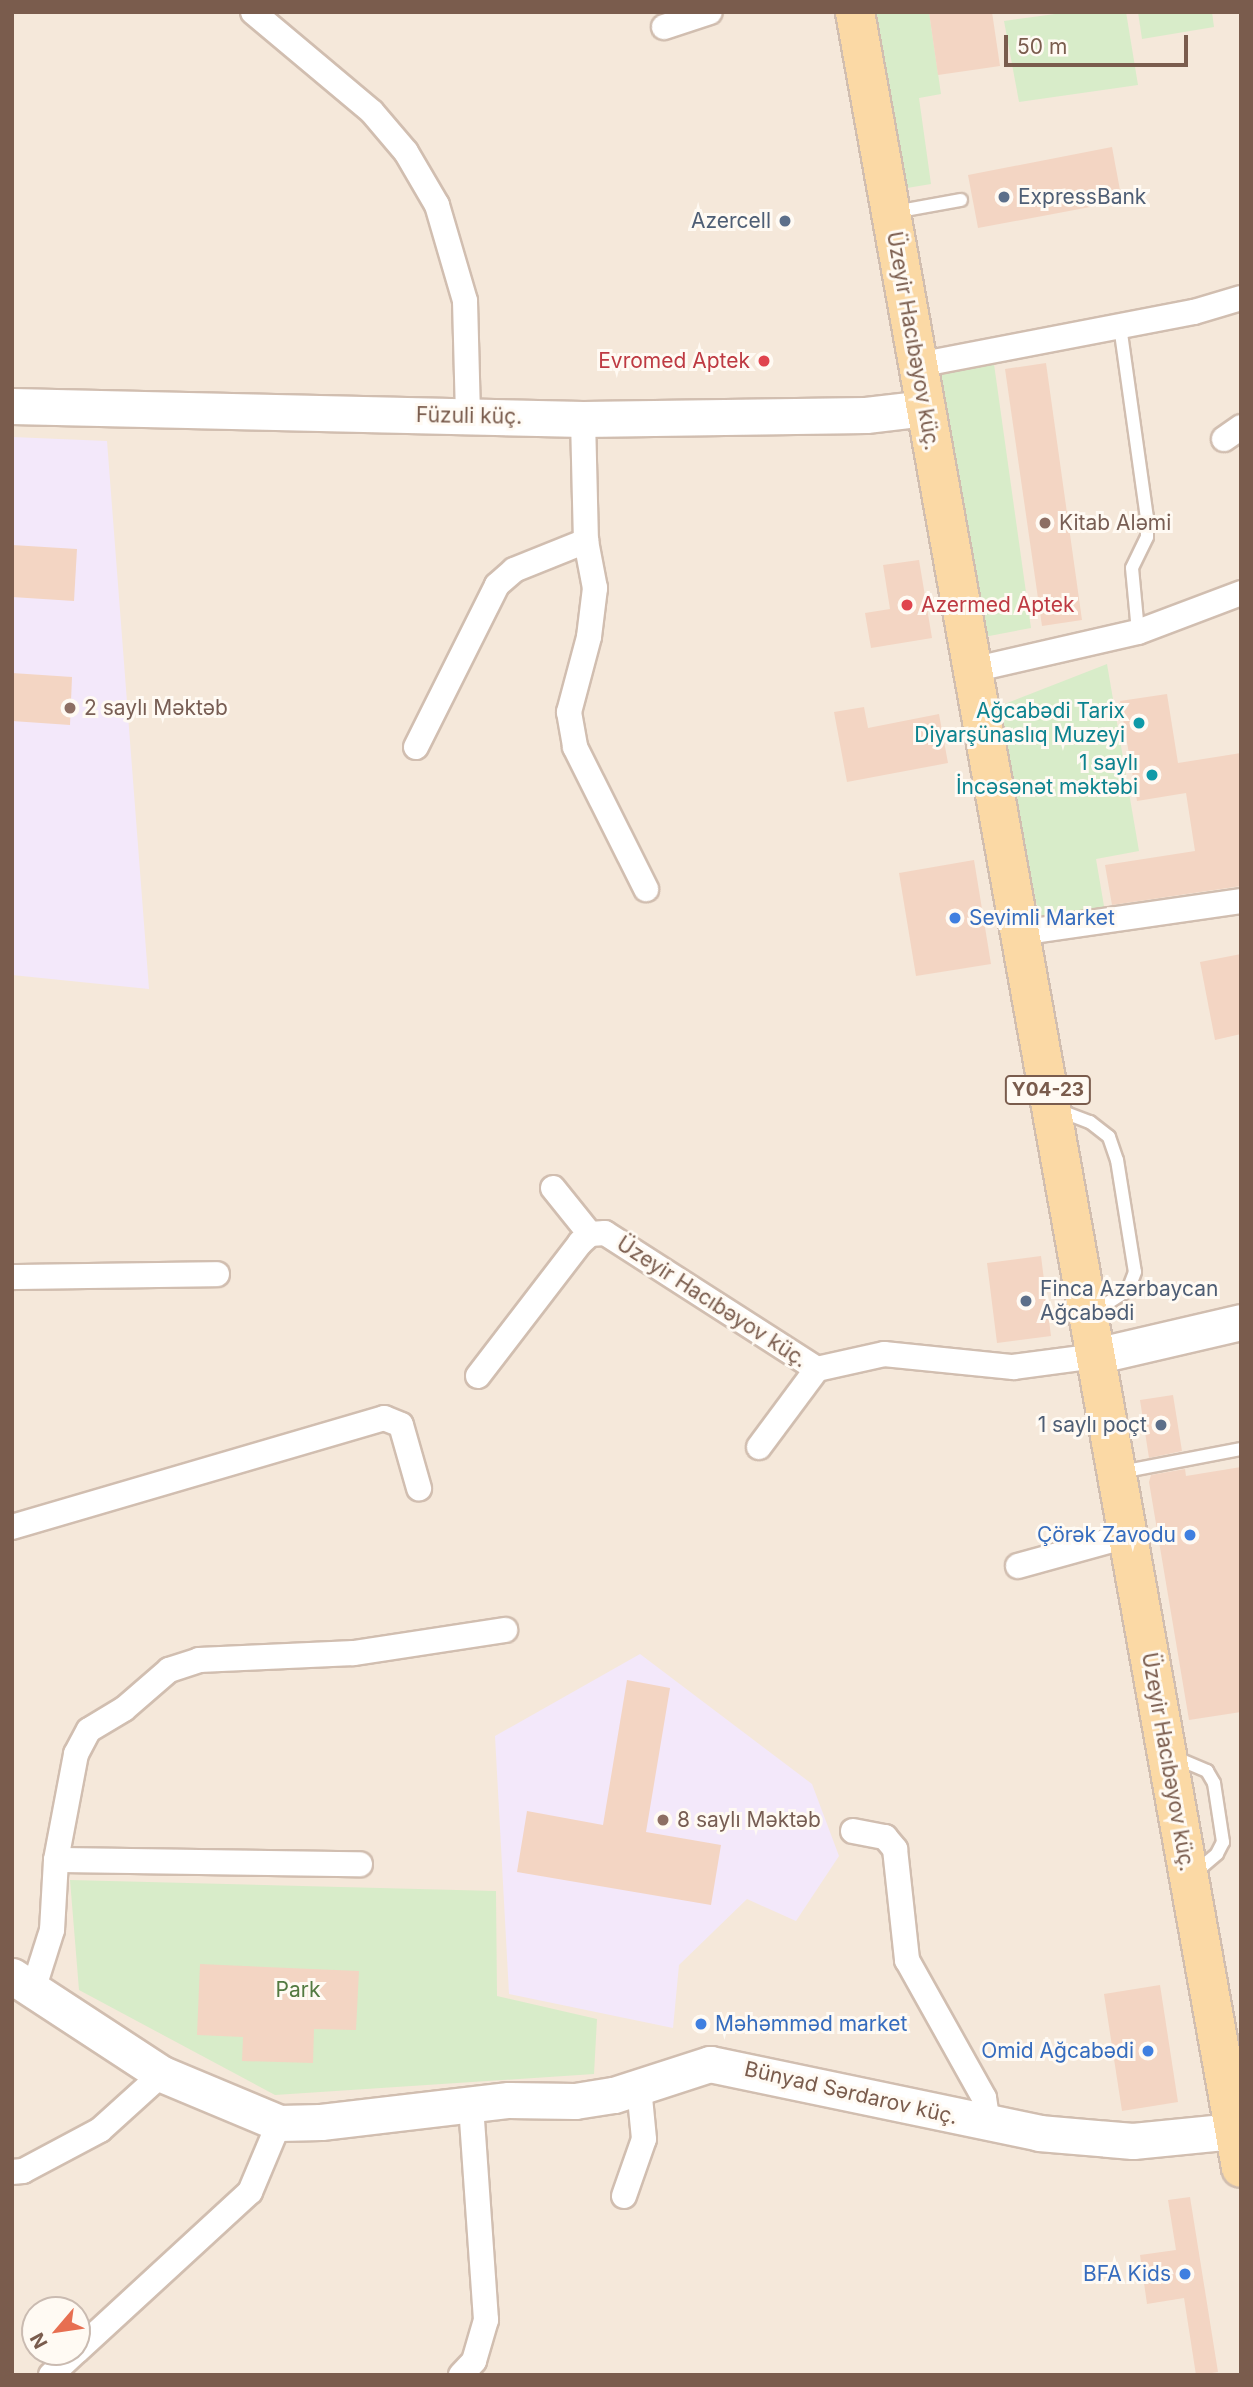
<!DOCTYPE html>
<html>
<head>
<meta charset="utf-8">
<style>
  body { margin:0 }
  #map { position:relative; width:1253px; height:2387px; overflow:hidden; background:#fdf6ec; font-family:Inter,sans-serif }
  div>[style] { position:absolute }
  .residential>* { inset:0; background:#f5e8da }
  .education>* { inset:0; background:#f3e8fa }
  .green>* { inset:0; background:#d8ecc9 }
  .building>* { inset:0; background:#f3d5c3 }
  .roads { filter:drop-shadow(2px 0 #d1beb0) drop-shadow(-2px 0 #d1beb0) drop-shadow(0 2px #d1beb0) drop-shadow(0 -2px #d1beb0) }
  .lane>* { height:12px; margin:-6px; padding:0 6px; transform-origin:6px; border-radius:6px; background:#fff }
  .street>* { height:24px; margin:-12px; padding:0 12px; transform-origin:12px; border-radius:12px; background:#fff }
  .secondary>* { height:35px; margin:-17.5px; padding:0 17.5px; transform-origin:17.5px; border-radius:17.5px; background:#fff }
  .primary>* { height:38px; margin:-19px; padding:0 19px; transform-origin:19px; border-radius:19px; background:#fbd9a5 }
  .dots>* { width:19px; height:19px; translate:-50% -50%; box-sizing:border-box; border:4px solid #fffaf3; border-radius:50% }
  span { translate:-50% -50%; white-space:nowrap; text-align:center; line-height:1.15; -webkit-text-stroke:6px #fffaf3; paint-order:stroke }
  .shield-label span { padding:2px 5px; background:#fffaf3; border:2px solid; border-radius:5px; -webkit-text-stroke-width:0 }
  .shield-label { font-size:19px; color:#7a5c4d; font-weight:700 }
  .service-label { font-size:21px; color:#4e5e75 }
  .left { translate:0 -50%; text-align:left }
  .right { translate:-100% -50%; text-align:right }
  .street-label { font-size:21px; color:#7a5c4d }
  .health-label { font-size:21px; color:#be3a42 }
  .education-label { font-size:21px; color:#785e54 }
  .culture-label { font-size:21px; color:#0d838f }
  .shop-label { font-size:21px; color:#366cbe }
  .park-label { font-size:21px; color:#537a41 }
  .frame { position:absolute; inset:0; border:14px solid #7a5c4d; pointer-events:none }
  .north { position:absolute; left:21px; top:2296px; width:70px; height:70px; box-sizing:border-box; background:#fffaf3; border:2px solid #cabbb1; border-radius:50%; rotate:241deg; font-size:19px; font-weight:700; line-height:28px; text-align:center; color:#7a5c4d }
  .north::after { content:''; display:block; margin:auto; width:24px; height:32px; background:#e76f51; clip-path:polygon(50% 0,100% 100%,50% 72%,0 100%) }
  .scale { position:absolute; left:1004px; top:35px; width:184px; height:32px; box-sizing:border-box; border:4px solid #7a5c4d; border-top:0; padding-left:9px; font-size:21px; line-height:24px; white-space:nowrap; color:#7a5c4d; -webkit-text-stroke:5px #fffaf3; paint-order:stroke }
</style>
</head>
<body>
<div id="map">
  <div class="residential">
    <i style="clip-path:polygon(evenodd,12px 12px,1241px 12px,1241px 2375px,12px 2375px,12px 12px,35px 2310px,77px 2310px,77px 2352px,35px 2352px,35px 2310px)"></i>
  </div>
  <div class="education">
    <i style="clip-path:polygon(12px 437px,107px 441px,149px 989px,12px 975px)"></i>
    <i style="clip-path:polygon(640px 1654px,812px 1784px,839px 1856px,796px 1921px,747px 1899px,679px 1965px,673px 2028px,509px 1994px,495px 1736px)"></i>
  </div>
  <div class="green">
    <i style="clip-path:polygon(869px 12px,929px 12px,941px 94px,919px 98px,931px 184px,901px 189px)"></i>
    <i style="clip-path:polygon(1070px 12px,1126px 12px,1138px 85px,1019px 102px,1004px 21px)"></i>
    <i style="clip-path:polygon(1138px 12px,1212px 12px,1214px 27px,1142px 39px)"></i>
    <i style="clip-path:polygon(994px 364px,1031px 628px,984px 637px,937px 375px)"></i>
    <i style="clip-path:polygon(1107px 664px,1139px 851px,1096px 859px,1105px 912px,1040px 922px,997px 707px)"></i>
    <i style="clip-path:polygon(70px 1880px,496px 1891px,497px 1996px,597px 2019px,594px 2074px,275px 2095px,79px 1990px)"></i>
  </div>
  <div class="building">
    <i style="clip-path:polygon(929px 12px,992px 12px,1000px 66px,938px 75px)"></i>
    <i style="clip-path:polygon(1112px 147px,1122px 201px,978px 228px,968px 175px)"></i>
    <i style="clip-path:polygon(1046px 363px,1082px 620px,1042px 626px,1005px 369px)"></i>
    <i style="clip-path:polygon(12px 545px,77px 549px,74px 601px,12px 597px)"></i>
    <i style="clip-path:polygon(919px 560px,932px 638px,871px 648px,865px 613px,890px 609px,883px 565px)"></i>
    <i style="clip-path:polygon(12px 673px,72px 677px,70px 725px,12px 721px)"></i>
    <i style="clip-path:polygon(1167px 694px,1178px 763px,1241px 753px,1241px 886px,1112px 905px,1105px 865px,1195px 851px,1186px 793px,1137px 801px,1120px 701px)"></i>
    <i style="clip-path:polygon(864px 707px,868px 728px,939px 714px,948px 763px,847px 782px,834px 712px)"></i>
    <i style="clip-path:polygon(974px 860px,991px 964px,916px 976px,899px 873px)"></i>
    <i style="clip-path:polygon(1241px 954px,1241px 1034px,1215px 1040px,1200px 962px)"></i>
    <i style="clip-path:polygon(1041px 1256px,1051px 1336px,997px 1343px,987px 1263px)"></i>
    <i style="clip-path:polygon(1173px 1395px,1182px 1451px,1149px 1458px,1140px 1400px)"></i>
    <i style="clip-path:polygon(1241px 1467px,1241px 1712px,1189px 1720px,1149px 1482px,1151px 1475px,1185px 1469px,1186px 1476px)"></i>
    <i style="clip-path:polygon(627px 1680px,670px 1688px,646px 1832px,721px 1845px,711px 1905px,517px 1872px,527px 1811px,603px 1825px)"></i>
    <i style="clip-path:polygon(200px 1964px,359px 1971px,356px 2030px,314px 2029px,313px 2063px,242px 2061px,243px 2037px,197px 2035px)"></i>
    <i style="clip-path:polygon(1160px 1985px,1178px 2102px,1122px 2111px,1104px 1994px)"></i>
    <i style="clip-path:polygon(1190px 2197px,1218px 2372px,1200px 2375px,1196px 2375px,1184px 2298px,1147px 2304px,1140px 2255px,1176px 2250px,1168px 2200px)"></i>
  </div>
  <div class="roads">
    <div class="lane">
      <i style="left:894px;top:212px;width:68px;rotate:-10.2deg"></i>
      <i style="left:1120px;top:326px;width:193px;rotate:82deg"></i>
      <i style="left:1147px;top:517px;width:20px;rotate:90deg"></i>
      <i style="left:1147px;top:537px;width:34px;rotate:116deg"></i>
      <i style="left:1132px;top:568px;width:64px;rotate:84.6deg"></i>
      <i style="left:1058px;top:1110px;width:34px;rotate:21deg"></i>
      <i style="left:1090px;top:1122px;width:24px;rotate:38deg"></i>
      <i style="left:1109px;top:1137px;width:24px;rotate:71deg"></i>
      <i style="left:1117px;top:1160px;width:113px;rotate:80.9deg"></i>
      <i style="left:1135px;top:1272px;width:19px;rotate:111deg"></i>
      <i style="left:1128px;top:1290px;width:43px;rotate:147.4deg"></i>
      <i style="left:1121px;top:1472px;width:122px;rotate:-10.9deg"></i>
      <i style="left:1174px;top:1757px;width:36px;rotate:23deg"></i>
      <i style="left:1207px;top:1771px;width:14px;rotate:60deg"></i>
      <i style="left:1214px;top:1783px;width:60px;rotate:81.3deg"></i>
      <i style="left:1223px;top:1842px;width:13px;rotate:117deg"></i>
      <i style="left:1217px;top:1854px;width:30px;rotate:140deg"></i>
    </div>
    <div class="street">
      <i style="left:253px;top:12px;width:155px;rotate:40deg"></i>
      <i style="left:372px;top:112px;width:52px;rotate:49.6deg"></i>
      <i style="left:406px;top:152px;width:61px;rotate:59.7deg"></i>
      <i style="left:437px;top:205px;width:100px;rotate:73.7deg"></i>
      <i style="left:465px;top:301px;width:114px;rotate:88.5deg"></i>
      <i style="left:664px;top:27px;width:48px;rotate:-18.1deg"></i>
      <i style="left:918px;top:365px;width:281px;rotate:-10.9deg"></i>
      <i style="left:1194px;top:312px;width:49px;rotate:-16.6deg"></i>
      <i style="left:583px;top:419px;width:122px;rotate:88.6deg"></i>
      <i style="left:586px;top:541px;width:48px;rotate:79.2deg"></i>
      <i style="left:595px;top:588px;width:49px;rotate:97deg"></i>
      <i style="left:589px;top:637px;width:78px;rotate:104.9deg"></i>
      <i style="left:569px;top:712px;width:36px;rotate:80deg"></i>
      <i style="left:575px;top:747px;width:159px;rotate:63.4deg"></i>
      <i style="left:1224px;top:439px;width:21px;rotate:-35deg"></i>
      <i style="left:972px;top:670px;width:170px;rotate:-12.9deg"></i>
      <i style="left:1138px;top:632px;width:110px;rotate:-20.7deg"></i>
      <i style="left:416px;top:747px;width:181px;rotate:-63.4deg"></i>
      <i style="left:497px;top:585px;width:23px;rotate:-41deg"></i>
      <i style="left:514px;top:570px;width:78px;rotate:-21.9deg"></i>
      <i style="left:1020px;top:933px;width:223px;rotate:-8.2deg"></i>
      <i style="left:553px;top:1188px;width:59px;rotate:51.2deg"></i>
      <i style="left:12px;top:1277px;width:205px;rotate:-0.8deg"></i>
      <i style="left:478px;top:1376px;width:168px;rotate:-52.5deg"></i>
      <i style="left:580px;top:1243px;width:13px;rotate:-42deg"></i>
      <i style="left:590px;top:1234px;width:15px;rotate:-4deg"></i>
      <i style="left:605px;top:1233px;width:252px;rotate:32.7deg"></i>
      <i style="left:817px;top:1369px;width:69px;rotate:-12.6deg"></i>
      <i style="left:884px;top:1354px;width:130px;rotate:5.8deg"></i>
      <i style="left:1013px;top:1367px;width:83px;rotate:-7.6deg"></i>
      <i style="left:759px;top:1447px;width:97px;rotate:-53.4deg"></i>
      <i style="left:12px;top:1527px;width:388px;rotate:-16.3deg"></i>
      <i style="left:384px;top:1418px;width:18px;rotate:22deg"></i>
      <i style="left:401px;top:1425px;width:66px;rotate:74.1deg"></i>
      <i style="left:1018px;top:1566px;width:113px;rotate:-15.4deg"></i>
      <i style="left:853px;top:1831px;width:33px;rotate:11deg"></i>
      <i style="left:885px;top:1837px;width:16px;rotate:50deg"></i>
      <i style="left:895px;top:1849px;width:112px;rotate:83.8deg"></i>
      <i style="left:907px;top:1960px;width:158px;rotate:60.8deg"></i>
      <i style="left:984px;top:2098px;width:26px;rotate:81deg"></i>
      <i style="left:56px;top:1860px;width:304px;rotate:0.8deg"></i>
      <i style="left:33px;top:1990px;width:63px;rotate:-72.4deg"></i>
      <i style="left:52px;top:1930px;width:70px;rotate:-86.7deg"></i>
      <i style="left:56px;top:1860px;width:108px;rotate:-79.3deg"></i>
      <i style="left:76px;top:1754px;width:27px;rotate:-62deg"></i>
      <i style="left:89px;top:1730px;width:41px;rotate:-31deg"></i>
      <i style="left:124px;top:1709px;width:60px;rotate:-40.9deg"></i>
      <i style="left:169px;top:1670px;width:32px;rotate:-18deg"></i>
      <i style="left:199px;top:1660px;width:155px;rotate:-2.6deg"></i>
      <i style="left:354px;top:1653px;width:153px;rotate:-8.7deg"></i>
      <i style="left:12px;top:2172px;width:11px;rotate:-5deg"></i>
      <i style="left:23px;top:2171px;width:87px;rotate:-28deg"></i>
      <i style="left:100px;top:2130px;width:84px;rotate:-42.1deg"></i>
      <i style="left:624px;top:2196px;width:60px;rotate:-70.7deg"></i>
      <i style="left:644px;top:2139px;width:52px;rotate:-95.5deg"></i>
      <i style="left:77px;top:2351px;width:235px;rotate:-42.6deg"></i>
      <i style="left:250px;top:2192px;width:75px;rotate:-67.2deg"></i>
      <i style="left:51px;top:2375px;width:34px;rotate:-43deg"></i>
      <i style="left:461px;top:2375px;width:19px;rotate:-47deg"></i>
      <i style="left:474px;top:2361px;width:43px;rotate:-73.7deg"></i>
      <i style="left:486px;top:2320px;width:218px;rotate:-94deg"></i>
    </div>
    <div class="secondary">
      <i style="left:12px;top:406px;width:571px;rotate:1.3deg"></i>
      <i style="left:583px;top:419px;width:283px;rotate:-0.8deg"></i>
      <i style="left:866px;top:415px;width:59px;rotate:-6.8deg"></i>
      <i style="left:1095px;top:1356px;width:150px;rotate:-13.1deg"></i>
      <i style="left:12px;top:1976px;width:179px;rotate:33.2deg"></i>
      <i style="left:162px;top:2074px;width:127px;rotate:22.7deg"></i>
      <i style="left:279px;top:2123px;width:42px;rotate:-1.4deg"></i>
      <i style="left:321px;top:2122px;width:189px;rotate:-6.7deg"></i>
      <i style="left:509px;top:2100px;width:66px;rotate:0.9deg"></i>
      <i style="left:575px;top:2101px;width:39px;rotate:-9deg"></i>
      <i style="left:614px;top:2095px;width:101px;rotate:-17.9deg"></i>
      <i style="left:710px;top:2064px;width:336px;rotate:11.8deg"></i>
      <i style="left:1039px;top:2133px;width:94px;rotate:4.9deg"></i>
      <i style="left:1133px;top:2141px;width:101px;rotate:-5.7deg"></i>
    </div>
    <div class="primary">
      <i style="left:855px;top:12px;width:2190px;rotate:79.85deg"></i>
    </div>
  </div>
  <div class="dots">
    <i style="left:1004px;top:197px;background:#5c6f8a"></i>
    <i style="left:785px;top:221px;background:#5c6f8a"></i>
    <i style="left:764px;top:361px;background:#e0444e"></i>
    <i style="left:1045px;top:523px;background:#8d6e63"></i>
    <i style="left:907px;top:605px;background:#e0444e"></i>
    <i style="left:70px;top:708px;background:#8d6e63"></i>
    <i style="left:1139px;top:723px;background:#0f9aa8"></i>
    <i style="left:1152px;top:775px;background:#0f9aa8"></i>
    <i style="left:955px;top:918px;background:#3f7fe0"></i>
    <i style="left:1026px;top:1301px;background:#5c6f8a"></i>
    <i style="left:1161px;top:1425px;background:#5c6f8a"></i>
    <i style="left:1190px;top:1535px;background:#3f7fe0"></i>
    <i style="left:663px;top:1820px;background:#8d6e63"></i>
    <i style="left:701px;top:2024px;background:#3f7fe0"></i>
    <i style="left:1148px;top:2051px;background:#3f7fe0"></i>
    <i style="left:1185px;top:2274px;background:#3f7fe0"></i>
  </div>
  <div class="shield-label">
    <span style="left:1048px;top:1090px">Y04-23</span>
  </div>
  <div class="service-label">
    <span class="left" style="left:1018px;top:197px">ExpressBank</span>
    <span class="right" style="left:771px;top:221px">Azercell</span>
    <span class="left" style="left:1040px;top:1301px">Finca Azərbaycan<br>Ağcabədi</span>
    <span class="right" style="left:1147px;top:1425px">1 saylı poçt</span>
  </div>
  <div class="street-label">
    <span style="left:913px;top:341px;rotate:80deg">Üzeyir Hacıbəyov küç.</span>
    <span style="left:469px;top:416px;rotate:1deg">Füzuli küç.</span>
    <span style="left:712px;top:1302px;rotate:33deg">Üzeyir Hacıbəyov küç.</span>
    <span style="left:1168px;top:1762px;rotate:80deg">Üzeyir Hacıbəyov küç.</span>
    <span style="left:851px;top:2093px;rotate:13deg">Bünyad Sərdarov küç.</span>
  </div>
  <div class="health-label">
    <span class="right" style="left:750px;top:361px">Evromed Aptek</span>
    <span class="left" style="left:921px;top:605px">Azermed Aptek</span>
  </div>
  <div class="education-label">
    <span class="left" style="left:1059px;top:523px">Kitab Aləmi</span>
    <span class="left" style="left:84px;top:708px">2 saylı Məktəb</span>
    <span class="left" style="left:677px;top:1820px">8 saylı Məktəb</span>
  </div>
  <div class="culture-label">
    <span class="right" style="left:1125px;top:723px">Ağcabədi Tarix<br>Diyarşünaslıq Muzeyi</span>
    <span class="right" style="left:1138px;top:775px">1 saylı<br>İncəsənət məktəbi</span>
  </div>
  <div class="shop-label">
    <span class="left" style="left:969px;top:918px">Sevimli Market</span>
    <span class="right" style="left:1176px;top:1535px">Çörək Zavodu</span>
    <span class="left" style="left:715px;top:2024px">Məhəmməd market</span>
    <span class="right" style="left:1134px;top:2051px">Omid Ağcabədi</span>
    <span class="right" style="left:1171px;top:2274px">BFA Kids</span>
  </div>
  <div class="park-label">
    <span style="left:298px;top:1990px">Park</span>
  </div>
  <div class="frame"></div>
  <div class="north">N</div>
  <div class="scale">50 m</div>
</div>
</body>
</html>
